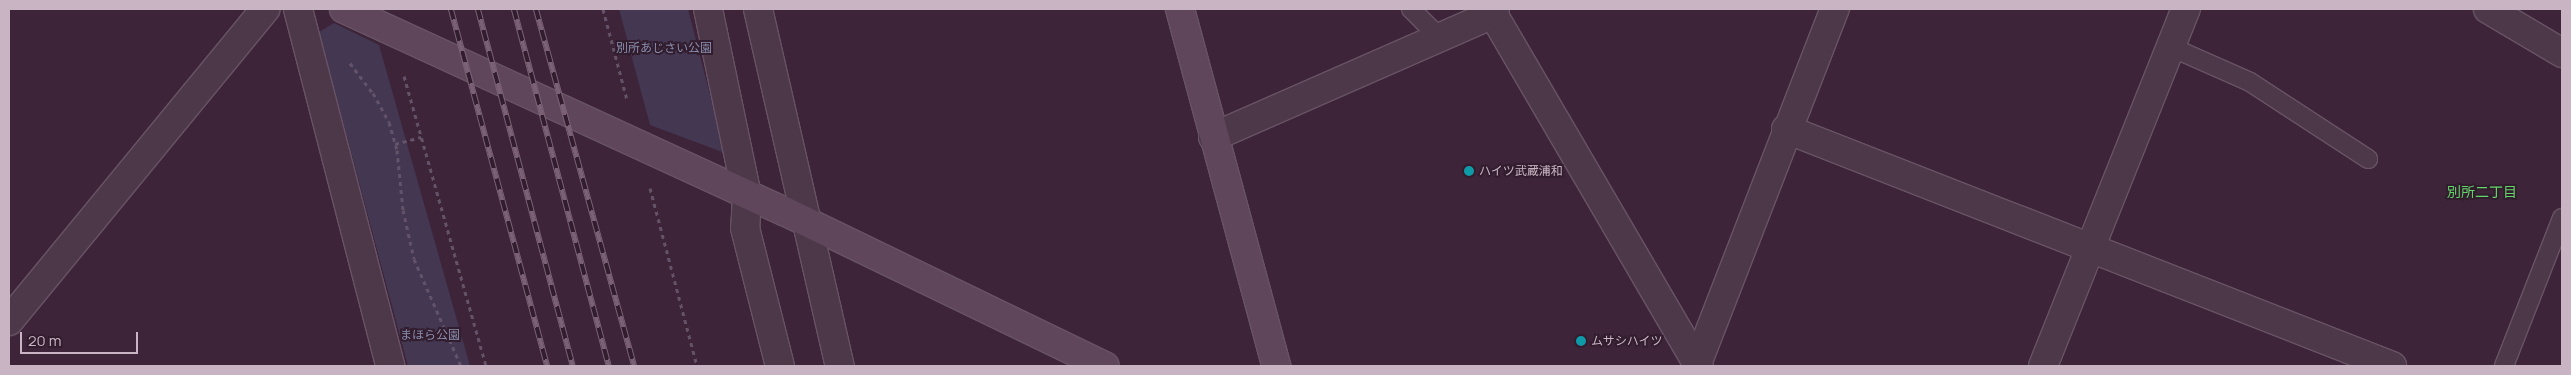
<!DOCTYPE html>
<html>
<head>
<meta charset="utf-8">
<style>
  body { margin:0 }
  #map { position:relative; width:2571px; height:375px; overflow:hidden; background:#3d2439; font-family:Manrope,"Noto Sans JP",sans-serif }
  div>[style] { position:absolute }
  .green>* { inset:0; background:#433752 }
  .path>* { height:3px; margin-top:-1.5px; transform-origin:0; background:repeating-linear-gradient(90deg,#635268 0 4px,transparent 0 8px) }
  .roads { filter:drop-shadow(1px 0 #685364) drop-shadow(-1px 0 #685364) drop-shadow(0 1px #685364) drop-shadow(0 -1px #685364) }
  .lane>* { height:18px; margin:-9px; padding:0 9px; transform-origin:9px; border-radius:9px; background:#4d3849 }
  .street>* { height:28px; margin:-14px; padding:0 14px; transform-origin:14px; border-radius:14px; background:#4d3849 }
  .secondary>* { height:28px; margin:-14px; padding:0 14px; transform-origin:14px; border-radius:14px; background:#60465a }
  .rail>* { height:5.5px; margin-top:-2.75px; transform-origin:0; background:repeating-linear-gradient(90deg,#321d2e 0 11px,#7b6176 0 22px); box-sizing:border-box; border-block:1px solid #7b6176 }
  .dots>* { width:14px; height:14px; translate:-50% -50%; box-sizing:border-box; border:2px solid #321d2e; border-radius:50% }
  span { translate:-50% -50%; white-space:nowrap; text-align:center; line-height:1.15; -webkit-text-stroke:4px #321d2e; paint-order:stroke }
  .park-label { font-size:12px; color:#898eae }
  .poi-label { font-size:12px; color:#c9b4c4 }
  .left { translate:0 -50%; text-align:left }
  .neighbourhood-label { font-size:14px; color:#63d468 }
  .frame { position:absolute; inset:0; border:10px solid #c9b4c4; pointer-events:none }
  .scale { position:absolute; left:20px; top:332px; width:118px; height:22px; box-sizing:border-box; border:2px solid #c9b4c4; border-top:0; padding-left:6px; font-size:15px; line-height:18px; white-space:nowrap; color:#c9b4c4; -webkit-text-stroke:4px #321d2e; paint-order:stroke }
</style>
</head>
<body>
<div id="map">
  <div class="green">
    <i style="clip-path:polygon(619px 9px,688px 9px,725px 153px,650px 125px)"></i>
    <i style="clip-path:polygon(334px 23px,379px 45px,470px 366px,408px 366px,319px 32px)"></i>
  </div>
  <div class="path">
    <i style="left:603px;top:9px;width:94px;rotate:75.2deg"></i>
    <i style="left:350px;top:63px;width:38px;rotate:53deg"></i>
    <i style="left:373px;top:93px;width:33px;rotate:61deg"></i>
    <i style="left:389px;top:122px;width:29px;rotate:74deg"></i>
    <i style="left:397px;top:150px;width:60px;rotate:84.3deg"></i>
    <i style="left:403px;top:210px;width:50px;rotate:77.3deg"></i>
    <i style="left:414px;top:259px;width:117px;rotate:66.3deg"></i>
    <i style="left:404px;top:76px;width:301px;rotate:74.2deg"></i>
    <i style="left:395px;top:144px;width:27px;rotate:-15deg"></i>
    <i style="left:650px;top:188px;width:184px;rotate:75.2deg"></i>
  </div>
  <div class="roads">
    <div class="lane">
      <i style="left:1411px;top:9px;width:40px;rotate:45deg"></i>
      <i style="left:2171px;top:47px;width:86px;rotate:23.9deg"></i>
      <i style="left:2250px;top:82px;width:141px;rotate:33.1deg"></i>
      <i style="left:2504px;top:366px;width:159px;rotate:-68.6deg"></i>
    </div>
    <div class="street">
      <i style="left:298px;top:9px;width:369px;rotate:75.5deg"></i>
      <i style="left:708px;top:9px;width:190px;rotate:78.2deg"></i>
      <i style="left:747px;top:195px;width:33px;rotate:93deg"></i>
      <i style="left:745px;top:228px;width:142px;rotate:75.8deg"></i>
      <i style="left:758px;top:9px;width:366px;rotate:77.1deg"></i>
      <i style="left:2488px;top:9px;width:86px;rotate:30.7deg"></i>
      <i style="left:1493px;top:14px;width:408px;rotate:59.7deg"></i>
      <i style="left:1786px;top:129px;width:651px;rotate:21.36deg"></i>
      <i style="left:1213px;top:137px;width:306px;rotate:-23.7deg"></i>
      <i style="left:1493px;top:14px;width:5px;rotate:-68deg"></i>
      <i style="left:9px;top:321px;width:404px;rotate:-50.6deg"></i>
      <i style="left:1697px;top:364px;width:381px;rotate:-68.8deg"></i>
      <i style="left:2043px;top:366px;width:385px;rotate:-68.2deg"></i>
    </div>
    <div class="secondary">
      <i style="left:344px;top:9px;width:484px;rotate:24.7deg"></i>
      <i style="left:784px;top:211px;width:356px;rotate:25.8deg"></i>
      <i style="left:1180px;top:9px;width:370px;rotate:74.9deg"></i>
    </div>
  </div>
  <div class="rail">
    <i style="left:451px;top:9px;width:370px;rotate:74.9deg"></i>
    <i style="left:478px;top:9px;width:369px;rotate:75.1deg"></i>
    <i style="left:514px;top:9px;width:369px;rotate:75.1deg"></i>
    <i style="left:536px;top:9px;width:370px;rotate:74.6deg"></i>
  </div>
  <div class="dots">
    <i style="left:1469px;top:171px;background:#0f9aa8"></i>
    <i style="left:1581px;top:341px;background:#0f9aa8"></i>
  </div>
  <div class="park-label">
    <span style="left:664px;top:48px">別所あじさい公園</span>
    <span style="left:430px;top:335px">まほら公園</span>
  </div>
  <div class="poi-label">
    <span class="left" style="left:1479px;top:171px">ハイツ武蔵浦和</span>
    <span class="left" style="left:1591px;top:341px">ムサシハイツ</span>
  </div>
  <div class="neighbourhood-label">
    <span style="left:2482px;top:192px">別所二丁目</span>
  </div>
  <div class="frame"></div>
  <div class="scale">20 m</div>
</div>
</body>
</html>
